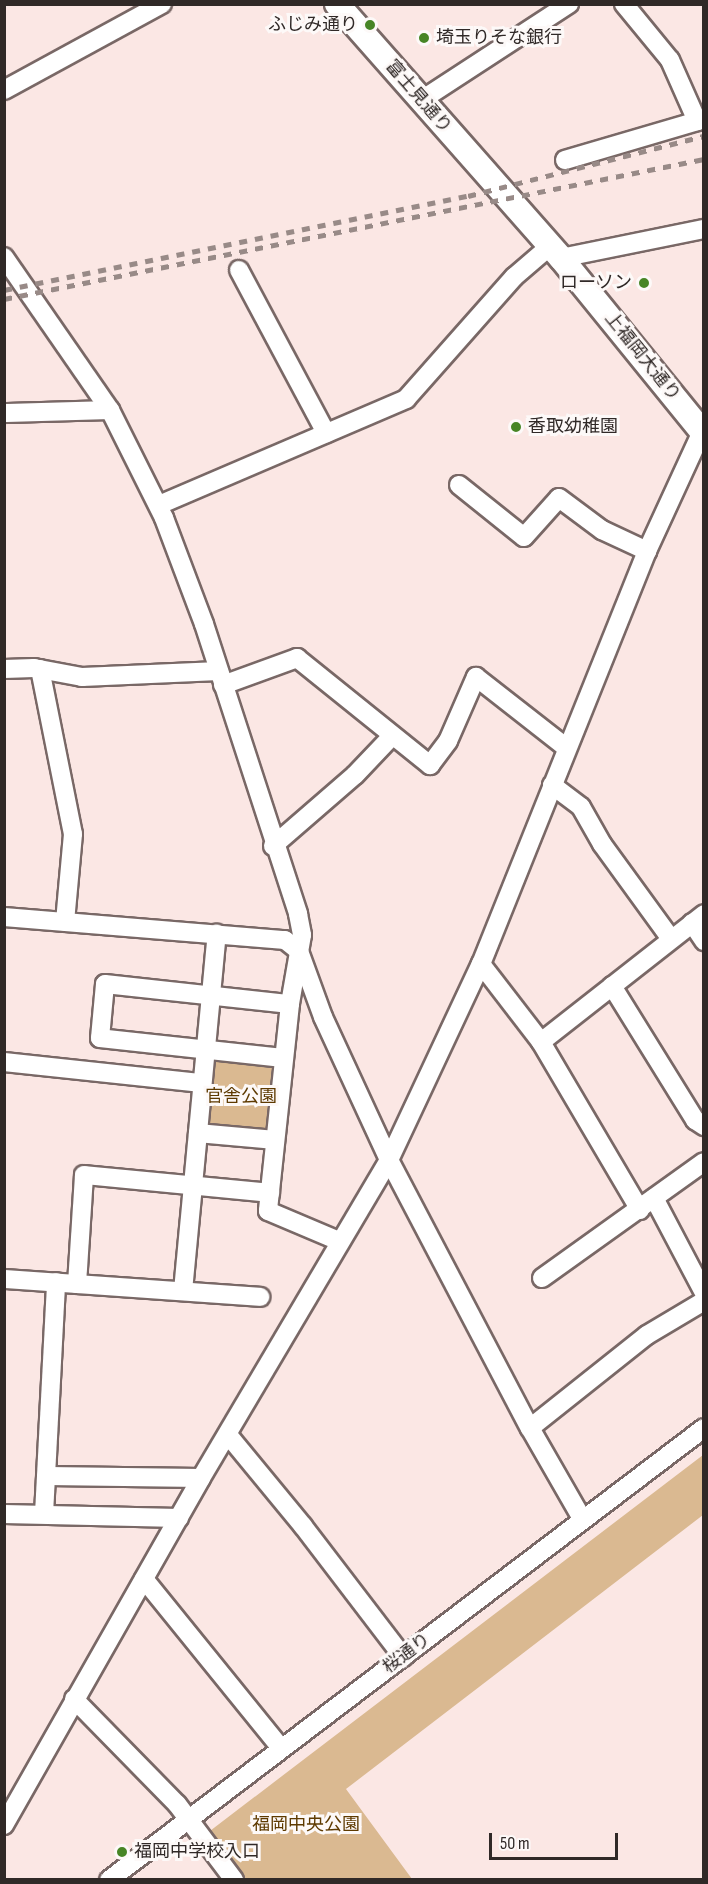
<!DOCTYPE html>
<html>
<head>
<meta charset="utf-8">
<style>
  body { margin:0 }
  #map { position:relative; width:708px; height:1884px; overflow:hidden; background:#fbe7e4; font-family:"Sofia Sans Condensed","Noto Sans JP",sans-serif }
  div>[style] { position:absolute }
  .green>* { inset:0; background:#dab991 }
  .roads { filter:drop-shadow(2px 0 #796866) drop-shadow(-2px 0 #796866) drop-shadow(0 2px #796866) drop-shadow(0 -2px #796866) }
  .minor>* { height:18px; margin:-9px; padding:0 9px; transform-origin:9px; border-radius:9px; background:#fff }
  .major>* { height:24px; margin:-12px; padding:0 12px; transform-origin:12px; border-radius:12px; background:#fff }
  .rail>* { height:4.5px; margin-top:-2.25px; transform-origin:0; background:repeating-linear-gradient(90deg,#988a87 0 8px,transparent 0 16px) }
  .dots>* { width:16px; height:16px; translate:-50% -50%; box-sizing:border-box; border:3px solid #fdf9f8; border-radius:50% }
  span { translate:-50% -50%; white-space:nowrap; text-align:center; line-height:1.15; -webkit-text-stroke:6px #fdf9f8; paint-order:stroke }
  .poi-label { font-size:18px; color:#302927 }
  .right { translate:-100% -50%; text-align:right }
  .left { translate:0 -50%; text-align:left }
  .street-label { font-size:18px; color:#302927 }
  .park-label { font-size:18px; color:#5e3a00 }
  .frame { position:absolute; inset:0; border:6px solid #302927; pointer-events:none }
  .scale { position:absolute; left:489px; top:1833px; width:129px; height:27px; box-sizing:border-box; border:3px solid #302927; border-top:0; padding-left:8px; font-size:18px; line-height:21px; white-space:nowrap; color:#302927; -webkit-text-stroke:4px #fdf9f8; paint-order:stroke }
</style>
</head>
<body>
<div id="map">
  <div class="green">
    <i style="clip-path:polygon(217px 1057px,272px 1062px,276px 1068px,269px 1134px,205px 1126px,212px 1061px)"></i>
    <i style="clip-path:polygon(703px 1455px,703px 1515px,346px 1789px,412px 1879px,241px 1879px,206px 1834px)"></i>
  </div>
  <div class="roads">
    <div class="minor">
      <i style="left:624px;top:4px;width:72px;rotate:50.6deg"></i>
      <i style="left:670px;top:60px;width:67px;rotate:66.1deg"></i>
      <i style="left:4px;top:90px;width:180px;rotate:-28.6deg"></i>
      <i style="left:420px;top:101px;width:178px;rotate:-33.1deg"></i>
      <i style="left:565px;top:160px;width:145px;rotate:-16.4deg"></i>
      <i style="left:4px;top:257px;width:186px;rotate:55.3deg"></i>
      <i style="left:110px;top:410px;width:121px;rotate:63.4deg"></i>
      <i style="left:164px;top:518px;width:113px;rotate:69.3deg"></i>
      <i style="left:204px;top:624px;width:305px;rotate:72deg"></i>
      <i style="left:298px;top:914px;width:21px;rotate:79deg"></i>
      <i style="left:302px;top:935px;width:70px;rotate:99.9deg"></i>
      <i style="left:561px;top:258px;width:146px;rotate:-11.5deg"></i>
      <i style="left:239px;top:270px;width:185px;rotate:61.9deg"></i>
      <i style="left:4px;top:413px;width:106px;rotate:-1.6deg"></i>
      <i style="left:459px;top:485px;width:83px;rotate:38.7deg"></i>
      <i style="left:524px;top:537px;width:52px;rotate:-48.1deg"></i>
      <i style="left:559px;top:498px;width:54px;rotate:36.7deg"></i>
      <i style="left:602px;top:530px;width:50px;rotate:25deg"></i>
      <i style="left:159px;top:505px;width:269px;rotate:-23.2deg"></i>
      <i style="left:406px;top:399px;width:163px;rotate:-48.5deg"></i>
      <i style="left:514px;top:277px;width:48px;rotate:-40.7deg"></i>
      <i style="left:4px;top:669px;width:30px;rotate:-2deg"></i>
      <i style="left:34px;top:668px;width:49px;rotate:10.6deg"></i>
      <i style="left:82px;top:677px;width:137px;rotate:-2.5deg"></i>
      <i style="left:40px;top:669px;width:168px;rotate:78.7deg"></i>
      <i style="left:73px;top:834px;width:88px;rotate:95.2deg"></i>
      <i style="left:223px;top:685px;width:79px;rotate:-20deg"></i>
      <i style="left:297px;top:658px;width:171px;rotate:38.8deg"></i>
      <i style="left:430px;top:765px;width:30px;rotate:-53deg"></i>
      <i style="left:448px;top:741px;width:70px;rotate:-66.4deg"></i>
      <i style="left:476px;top:677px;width:115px;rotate:38deg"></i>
      <i style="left:552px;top:785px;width:36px;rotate:37deg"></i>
      <i style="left:581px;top:807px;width:43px;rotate:60.4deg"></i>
      <i style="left:602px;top:844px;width:117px;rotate:54deg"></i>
      <i style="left:273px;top:846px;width:108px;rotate:-40.9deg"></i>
      <i style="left:355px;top:775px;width:54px;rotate:-46.5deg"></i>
      <i style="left:4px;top:917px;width:282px;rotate:4.7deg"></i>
      <i style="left:285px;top:940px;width:18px;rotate:38deg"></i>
      <i style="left:299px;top:951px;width:70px;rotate:70deg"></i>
      <i style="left:323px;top:1017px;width:157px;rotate:65.2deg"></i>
      <i style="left:389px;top:1160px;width:303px;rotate:62.3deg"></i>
      <i style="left:530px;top:1428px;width:106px;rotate:60.1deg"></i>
      <i style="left:692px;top:923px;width:22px;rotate:56deg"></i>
      <i style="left:481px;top:964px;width:98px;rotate:52.4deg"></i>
      <i style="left:541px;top:1042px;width:195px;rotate:59.5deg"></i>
      <i style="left:612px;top:986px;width:158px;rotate:58.2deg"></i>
      <i style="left:695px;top:1120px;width:11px;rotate:34deg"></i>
      <i style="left:541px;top:1042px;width:207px;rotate:-38.1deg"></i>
      <i style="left:283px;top:1058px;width:184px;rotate:-173.8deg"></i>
      <i style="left:100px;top:1038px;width:54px;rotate:-84.7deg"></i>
      <i style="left:105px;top:984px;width:186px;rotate:6.2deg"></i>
      <i style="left:290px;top:1004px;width:208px;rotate:96.1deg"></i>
      <i style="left:268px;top:1211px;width:77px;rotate:22.9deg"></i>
      <i style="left:4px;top:1062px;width:199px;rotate:6.1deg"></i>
      <i style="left:198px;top:1133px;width:77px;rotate:5.2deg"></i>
      <i style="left:654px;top:1198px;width:107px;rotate:62.2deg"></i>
      <i style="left:542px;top:1278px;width:199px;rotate:-35.6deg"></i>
      <i style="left:4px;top:1279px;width:257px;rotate:4deg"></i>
      <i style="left:77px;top:1284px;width:109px;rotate:-86.3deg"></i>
      <i style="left:84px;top:1175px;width:187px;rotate:5.5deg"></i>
      <i style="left:183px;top:1291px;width:359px;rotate:-84.6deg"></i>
      <i style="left:530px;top:1428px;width:149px;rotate:-38.5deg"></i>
      <i style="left:647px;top:1335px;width:66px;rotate:-30.8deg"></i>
      <i style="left:228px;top:1435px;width:118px;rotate:50.5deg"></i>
      <i style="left:303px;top:1526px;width:165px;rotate:52.6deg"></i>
      <i style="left:47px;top:1476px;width:154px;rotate:0.7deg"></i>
      <i style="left:4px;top:1514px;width:175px;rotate:1.3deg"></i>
      <i style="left:44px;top:1514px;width:232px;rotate:-87deg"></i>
      <i style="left:144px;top:1579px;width:218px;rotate:51deg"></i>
      <i style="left:74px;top:1699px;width:147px;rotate:45.6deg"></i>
      <i style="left:177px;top:1804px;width:95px;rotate:53.1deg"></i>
      <i style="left:4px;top:1825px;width:399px;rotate:-60.4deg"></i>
      <i style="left:201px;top:1478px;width:369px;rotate:-59.4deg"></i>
      <i style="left:389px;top:1160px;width:217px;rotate:-64.9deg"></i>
      <i style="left:481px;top:964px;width:445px;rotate:-68.1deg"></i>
      <i style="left:647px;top:551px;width:136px;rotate:-65.3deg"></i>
      <i style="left:109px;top:1880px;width:747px;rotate:-37.22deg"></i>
    </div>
    <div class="major">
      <i style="left:337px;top:4px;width:339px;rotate:48.6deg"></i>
      <i style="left:561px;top:258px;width:227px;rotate:50.9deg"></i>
    </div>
  </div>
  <div class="rail">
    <i style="left:4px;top:290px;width:473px;rotate:-11.5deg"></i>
    <i style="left:468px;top:196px;width:244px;rotate:-14.3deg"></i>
    <i style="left:4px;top:299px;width:714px;rotate:-11.31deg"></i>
  </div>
  <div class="dots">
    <i style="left:370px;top:25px;background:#478525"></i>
    <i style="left:424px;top:38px;background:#478525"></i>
    <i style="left:644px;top:283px;background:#478525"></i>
    <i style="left:516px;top:427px;background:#478525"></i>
    <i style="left:122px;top:1852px;background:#478525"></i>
  </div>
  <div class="poi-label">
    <span class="right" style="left:358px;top:25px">ふじみ通り</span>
    <span class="left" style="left:436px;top:38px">埼玉りそな銀行</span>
    <span class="right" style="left:632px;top:283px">ローソン</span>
    <span class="left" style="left:528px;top:427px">香取幼稚園</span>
    <span class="left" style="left:134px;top:1852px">福岡中学校入口</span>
  </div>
  <div class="street-label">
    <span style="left:418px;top:97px;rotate:49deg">富士見通り</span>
    <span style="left:642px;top:357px;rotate:51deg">上福岡大通り</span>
    <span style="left:407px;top:1654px;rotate:-37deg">桜通り</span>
  </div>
  <div class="park-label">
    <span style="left:241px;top:1097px">官舎公園</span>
    <span style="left:306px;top:1825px">福岡中央公園</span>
  </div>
  <div class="frame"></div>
  <div class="scale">50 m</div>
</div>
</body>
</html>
